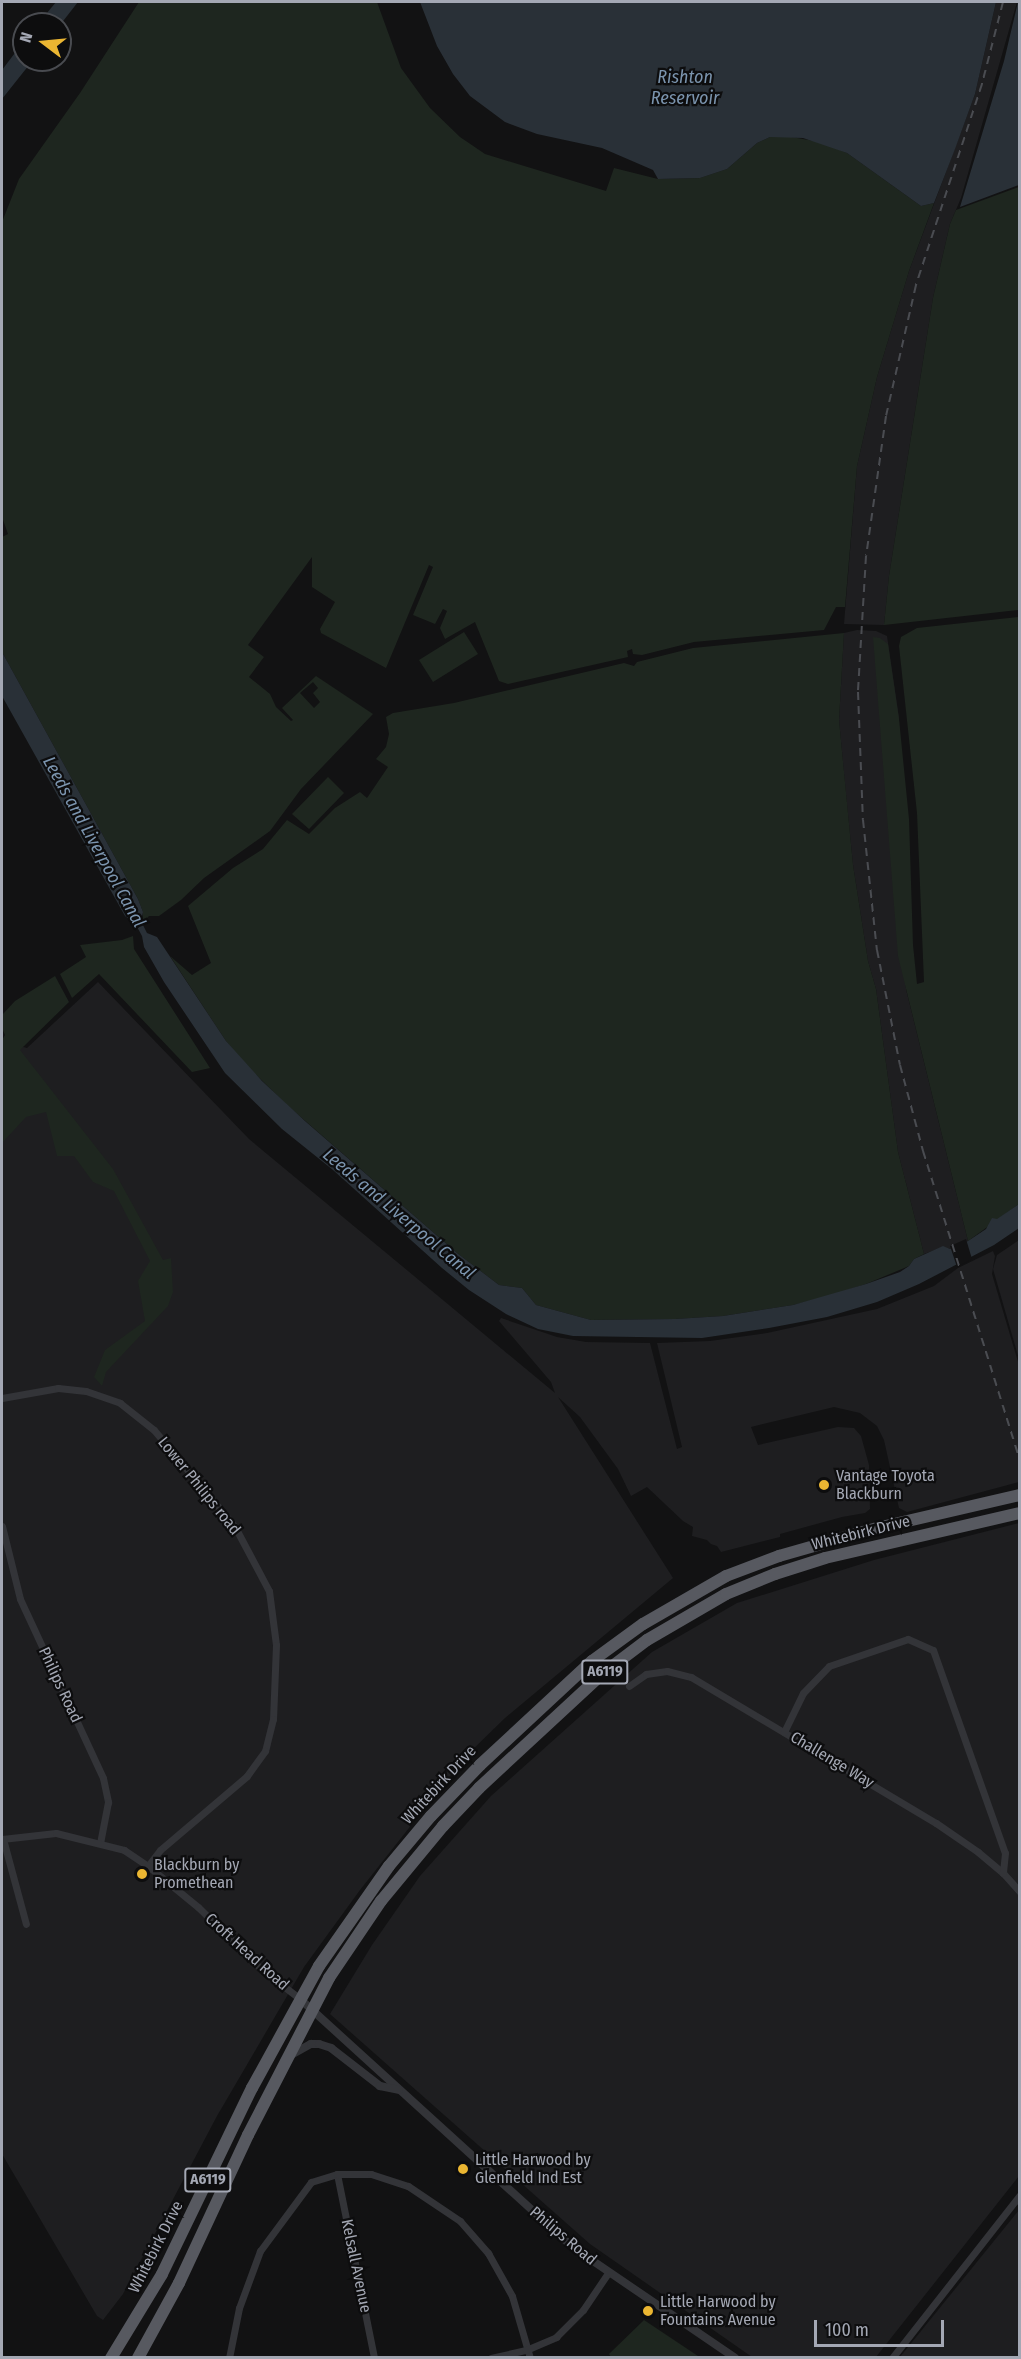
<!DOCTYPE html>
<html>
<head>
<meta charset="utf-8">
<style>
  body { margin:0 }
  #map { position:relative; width:1021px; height:2359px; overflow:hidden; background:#121213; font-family:"Fira Sans Condensed",sans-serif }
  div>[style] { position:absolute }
  .built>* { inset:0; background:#1e1e20 }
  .green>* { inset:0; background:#1e261f }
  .water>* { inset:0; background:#293037 }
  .pier>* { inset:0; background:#121213 }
  .minor>* { height:7px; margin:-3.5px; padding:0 3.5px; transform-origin:3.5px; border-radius:3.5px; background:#333438 }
  .tertiary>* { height:8px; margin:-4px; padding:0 4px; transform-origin:4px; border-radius:4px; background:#333438 }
  .trunk>* { height:12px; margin:-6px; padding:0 6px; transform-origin:6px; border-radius:6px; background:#575960 }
  .rail>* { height:2px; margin-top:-1px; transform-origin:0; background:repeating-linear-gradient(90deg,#4a4c51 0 8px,transparent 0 14px) }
  .dots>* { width:16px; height:16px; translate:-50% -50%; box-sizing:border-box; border:3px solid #0d0d0e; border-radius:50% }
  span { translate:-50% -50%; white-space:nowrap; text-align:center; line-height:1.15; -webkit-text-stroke:4.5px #0d0d0e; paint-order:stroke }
  .shield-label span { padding:2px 4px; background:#0d0d0e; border:2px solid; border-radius:4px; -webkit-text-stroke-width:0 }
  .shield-label { font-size:15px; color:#a4a8b4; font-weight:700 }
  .poi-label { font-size:16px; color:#a4a8b4 }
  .left { translate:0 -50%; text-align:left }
  .street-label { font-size:16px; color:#a4a8b4 }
  .water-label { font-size:18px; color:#7b94ae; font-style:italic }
  .frame { position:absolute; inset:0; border:3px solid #a4a8b4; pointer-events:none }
  .north { position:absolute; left:12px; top:12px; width:60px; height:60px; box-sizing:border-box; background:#0d0d0e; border:2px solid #494b50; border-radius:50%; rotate:286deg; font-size:16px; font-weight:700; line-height:24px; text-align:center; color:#a4a8b4 }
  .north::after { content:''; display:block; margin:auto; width:21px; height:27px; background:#ebb632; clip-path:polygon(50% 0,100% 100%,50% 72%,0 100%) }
  .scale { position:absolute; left:814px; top:2320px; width:130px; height:27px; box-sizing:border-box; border:3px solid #a4a8b4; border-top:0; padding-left:8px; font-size:18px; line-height:21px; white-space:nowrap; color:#a4a8b4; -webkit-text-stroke:4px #0d0d0e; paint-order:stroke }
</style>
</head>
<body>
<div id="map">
  <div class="built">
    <i style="clip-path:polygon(996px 2px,1017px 2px,961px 198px,950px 224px,933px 298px,889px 576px,884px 625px,844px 624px,857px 466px,877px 377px,909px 271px,975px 94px)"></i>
    <i style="clip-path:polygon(857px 630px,876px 631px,887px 636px,899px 718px,906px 989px,968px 1241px,950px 1249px,943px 1247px,924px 1254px,898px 1152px,876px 989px,868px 961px,853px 865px,845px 784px,839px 720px,844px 633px)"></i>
    <i style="clip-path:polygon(98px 982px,249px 1139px,555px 1393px,551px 1382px,499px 1321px,501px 1318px,557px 1337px,586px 1342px,650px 1343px,677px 1449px,682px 1447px,657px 1343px,710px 1341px,767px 1333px,877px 1309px,934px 1286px,958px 1268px,993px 1251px,995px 1256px,992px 1274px,1019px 1365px,1019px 1482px,907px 1512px,899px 1508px,884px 1440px,877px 1426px,860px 1413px,834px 1407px,751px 1427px,758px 1445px,838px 1427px,854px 1428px,861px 1436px,869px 1465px,870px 1509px,865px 1513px,842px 1517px,780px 1534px,780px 1537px,721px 1552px,717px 1546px,711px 1544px,707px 1540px,692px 1536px,693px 1527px,683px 1521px,647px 1487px,631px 1496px,618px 1469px,580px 1417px,558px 1397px,673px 1578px,505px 1718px,465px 1757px,360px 1890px,304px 1967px,217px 2116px,123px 2294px,103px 2320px,97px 2316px,2px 2154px,2px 1041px,27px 1048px)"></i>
    <i style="clip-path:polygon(1019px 1240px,1019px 1359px,993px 1269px,997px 1255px)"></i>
    <i style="clip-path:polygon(1019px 1523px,1019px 2176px,876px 2357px,752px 2357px,590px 2244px,330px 2014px,372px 1945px,420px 1876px,491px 1796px,652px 1652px,737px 1603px,874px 1560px)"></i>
    <i style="clip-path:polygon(1019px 2210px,1019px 2357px,900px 2357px)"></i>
  </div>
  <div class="green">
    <i style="clip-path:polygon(evenodd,139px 2px,377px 2px,401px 68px,430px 108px,460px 137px,485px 154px,606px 191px,614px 168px,658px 179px,700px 178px,727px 169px,757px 143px,770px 137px,786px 136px,820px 142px,847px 153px,921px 206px,934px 203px,909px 271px,877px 377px,857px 466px,845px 607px,836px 607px,824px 630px,694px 642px,642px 655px,633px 654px,632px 649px,627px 651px,628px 657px,508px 684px,499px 681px,475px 622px,445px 639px,440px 628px,447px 611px,443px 609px,435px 624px,413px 615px,433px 567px,429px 565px,386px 668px,321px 633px,320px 629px,335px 602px,312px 587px,312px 557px,248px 645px,264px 657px,249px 677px,270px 694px,276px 707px,291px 721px,293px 720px,282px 708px,316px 676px,373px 714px,301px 789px,270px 831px,204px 878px,181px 900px,159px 916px,149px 916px,142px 924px,143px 912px,138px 899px,2px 652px,2px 537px,8px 534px,2px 517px,2px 222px,19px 179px,80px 93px,139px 2px,313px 682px,318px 688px,313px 693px,320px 702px,314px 708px,300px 693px,313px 682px)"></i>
    <i style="clip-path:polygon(1019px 187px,1019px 610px,884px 625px,889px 576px,933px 298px,950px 224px,956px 210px)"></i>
    <i style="clip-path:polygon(1019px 617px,1019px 1204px,968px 1241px,898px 956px,873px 637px,880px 638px,888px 644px,899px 719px,909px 819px,913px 945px,917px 984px,924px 982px,917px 813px,899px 646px,901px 637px,917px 628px)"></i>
    <i style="clip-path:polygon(464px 632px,478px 654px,433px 682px,419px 660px)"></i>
    <i style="clip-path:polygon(844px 633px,839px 720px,853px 865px,868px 961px,876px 989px,898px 1152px,924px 1254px,914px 1259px,909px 1266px,866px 1284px,825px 1297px,793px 1305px,723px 1316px,675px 1319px,591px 1320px,536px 1305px,522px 1288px,499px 1285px,457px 1253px,287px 1105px,241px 1060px,226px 1041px,170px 956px,192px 975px,211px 963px,188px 906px,233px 868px,263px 849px,287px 820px,309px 834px,335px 808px,360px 792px,367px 798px,388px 767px,376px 759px,386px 747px,389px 734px,386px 717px,393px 713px,454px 703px,624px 663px,634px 666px,637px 662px,693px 648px)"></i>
    <i style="clip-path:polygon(328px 777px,344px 793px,309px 829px,292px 814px)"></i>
    <i style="clip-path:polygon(133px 936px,134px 949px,210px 1068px,192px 1072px,99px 974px,72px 998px,60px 974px,86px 957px,80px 945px,122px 940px)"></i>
    <i style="clip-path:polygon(55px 976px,69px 1002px,20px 1050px,113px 1169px,163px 1260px,171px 1258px,173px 1292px,168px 1306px,106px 1372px,102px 1386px,94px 1377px,105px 1350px,145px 1321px,138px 1281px,150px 1261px,114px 1191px,93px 1182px,74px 1156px,57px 1156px,46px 1112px,26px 1117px,2px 1143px,2px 1040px,5px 1035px,2px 1028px,2px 1015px,15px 1001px)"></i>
    <i style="clip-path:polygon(644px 2320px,698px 2356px,698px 2357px,611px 2357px,609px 2354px)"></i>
  </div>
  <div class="water">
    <i style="clip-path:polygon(56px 2px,78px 2px,60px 25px,38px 24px)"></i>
    <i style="clip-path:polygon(420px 2px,996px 2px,975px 94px,955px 149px,934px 203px,921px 206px,847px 153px,803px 138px,770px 137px,757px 143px,727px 169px,700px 178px,658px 179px,653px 170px,602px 148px,537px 134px,505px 122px,470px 96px,453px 74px,437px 46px)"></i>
    <i style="clip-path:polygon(1018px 2px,1019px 185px,960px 207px,1004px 61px)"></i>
    <i style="clip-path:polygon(24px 41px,24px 60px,33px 60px,2px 99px,2px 70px)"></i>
    <i style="clip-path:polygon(2px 652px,138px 899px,143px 912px,141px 921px,147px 933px,157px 937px,226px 1041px,262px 1081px,305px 1121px,457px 1253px,499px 1285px,522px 1288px,536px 1305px,591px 1320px,675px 1319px,723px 1316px,793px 1305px,866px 1284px,900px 1272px,909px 1266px,914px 1259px,943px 1246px,950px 1249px,968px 1241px,986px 1229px,992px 1218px,997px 1219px,1019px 1204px,1019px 1228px,994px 1245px,919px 1284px,877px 1302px,827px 1317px,769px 1328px,702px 1338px,573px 1336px,538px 1329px,506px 1314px,469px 1290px,442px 1268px,333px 1170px,282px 1129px,225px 1073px,164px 982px,144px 947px,142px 936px,136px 925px,125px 916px,2px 696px)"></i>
  </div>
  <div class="pier">
    <i style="clip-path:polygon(966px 1239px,972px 1259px,957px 1267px,950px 1246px)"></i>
  </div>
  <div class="minor">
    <i style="left:2px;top:1398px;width:57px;rotate:-10.1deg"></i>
    <i style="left:58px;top:1388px;width:28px;rotate:6deg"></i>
    <i style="left:86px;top:1391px;width:36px;rotate:19deg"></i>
    <i style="left:120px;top:1403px;width:43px;rotate:38.5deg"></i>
    <i style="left:154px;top:1430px;width:126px;rotate:50.1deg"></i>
    <i style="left:235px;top:1527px;width:72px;rotate:62deg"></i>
    <i style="left:269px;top:1591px;width:54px;rotate:82.6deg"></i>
    <i style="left:276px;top:1645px;width:74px;rotate:92.3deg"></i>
    <i style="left:273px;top:1719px;width:33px;rotate:104deg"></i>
    <i style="left:265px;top:1751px;width:31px;rotate:126deg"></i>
    <i style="left:247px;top:1776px;width:114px;rotate:139.6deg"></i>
    <i style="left:160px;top:1850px;width:20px;rotate:127deg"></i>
    <i style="left:2px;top:1526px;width:75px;rotate:76.1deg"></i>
    <i style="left:20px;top:1599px;width:197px;rotate:65.1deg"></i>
    <i style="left:103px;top:1778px;width:25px;rotate:78deg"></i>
    <i style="left:108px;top:1802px;width:42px;rotate:101deg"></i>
    <i style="left:629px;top:1686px;width:21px;rotate:-35deg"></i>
    <i style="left:646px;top:1674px;width:21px;rotate:-8deg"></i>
    <i style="left:667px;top:1671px;width:25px;rotate:14deg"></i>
    <i style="left:691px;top:1677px;width:285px;rotate:30.8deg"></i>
    <i style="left:936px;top:1823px;width:51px;rotate:34.6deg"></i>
    <i style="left:978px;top:1852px;width:33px;rotate:40deg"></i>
    <i style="left:1003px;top:1873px;width:25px;rotate:48deg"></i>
    <i style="left:784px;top:1732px;width:43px;rotate:-64deg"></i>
    <i style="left:803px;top:1693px;width:37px;rotate:-46deg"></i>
    <i style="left:829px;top:1666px;width:83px;rotate:-18.9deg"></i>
    <i style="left:908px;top:1639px;width:27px;rotate:24deg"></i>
    <i style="left:933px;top:1650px;width:215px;rotate:70.5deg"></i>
    <i style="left:1005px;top:1853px;width:20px;rotate:96deg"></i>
    <i style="left:2px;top:1839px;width:54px;rotate:-6.3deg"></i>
    <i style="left:56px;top:1833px;width:70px;rotate:14deg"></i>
    <i style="left:124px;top:1850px;width:29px;rotate:34deg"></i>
    <i style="left:148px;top:1866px;width:65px;rotate:39.4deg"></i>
    <i style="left:198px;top:1907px;width:87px;rotate:44.5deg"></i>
    <i style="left:260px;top:1968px;width:49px;rotate:37.6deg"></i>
    <i style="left:3px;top:1839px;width:88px;rotate:74.9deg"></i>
    <i style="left:337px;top:2174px;width:188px;rotate:78.6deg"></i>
    <i style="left:229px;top:2358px;width:51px;rotate:-78.7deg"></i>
    <i style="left:239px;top:2308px;width:61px;rotate:-69.8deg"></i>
    <i style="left:260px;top:2251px;width:86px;rotate:-53.5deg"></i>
    <i style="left:311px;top:2182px;width:27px;rotate:-17deg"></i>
    <i style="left:337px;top:2174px;width:34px"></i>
    <i style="left:371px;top:2174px;width:39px;rotate:18deg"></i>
    <i style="left:408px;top:2186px;width:63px;rotate:33.9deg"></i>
    <i style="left:460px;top:2221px;width:43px;rotate:48.8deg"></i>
    <i style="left:488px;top:2253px;width:49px;rotate:60.8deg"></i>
    <i style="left:512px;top:2296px;width:65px;rotate:73.8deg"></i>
    <i style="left:491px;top:2358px;width:36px;rotate:-13deg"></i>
    <i style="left:526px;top:2350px;width:33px;rotate:-23deg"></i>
    <i style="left:556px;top:2337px;width:38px;rotate:-45deg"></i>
    <i style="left:583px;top:2310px;width:45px;rotate:-56deg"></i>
    <i style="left:892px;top:2358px;width:207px;rotate:-51.9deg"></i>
  </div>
  <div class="tertiary">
    <i style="left:299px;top:1998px;width:372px;rotate:42.3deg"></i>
    <i style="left:574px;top:2248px;width:195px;rotate:34.3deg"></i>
    <i style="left:291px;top:2055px;width:23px;rotate:-29deg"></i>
    <i style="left:311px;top:2044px;width:8px"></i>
    <i style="left:319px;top:2044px;width:13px;rotate:18deg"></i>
    <i style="left:331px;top:2048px;width:62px;rotate:37.8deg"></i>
    <i style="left:380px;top:2086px;width:19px;rotate:12deg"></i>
  </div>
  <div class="trunk">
    <i style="left:111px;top:2358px;width:98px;rotate:-58.7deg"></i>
    <i style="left:162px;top:2274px;width:207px;rotate:-64.2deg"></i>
    <i style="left:252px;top:2088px;width:139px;rotate:-61.2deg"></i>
    <i style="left:319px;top:1966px;width:122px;rotate:-55deg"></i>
    <i style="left:389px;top:1866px;width:65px;rotate:-50deg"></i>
    <i style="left:431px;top:1816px;width:71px;rotate:-46.1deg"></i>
    <i style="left:480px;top:1765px;width:153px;rotate:-42.9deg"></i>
    <i style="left:592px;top:1661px;width:63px;rotate:-36deg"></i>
    <i style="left:643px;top:1624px;width:96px;rotate:-30deg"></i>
    <i style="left:726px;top:1576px;width:57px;rotate:-20.7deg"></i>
    <i style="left:779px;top:1556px;width:102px;rotate:-15.9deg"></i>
    <i style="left:877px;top:1528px;width:147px;rotate:-13deg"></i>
    <i style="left:138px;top:2358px;width:85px;rotate:-61.3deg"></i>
    <i style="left:179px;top:2283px;width:163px;rotate:-65deg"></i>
    <i style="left:248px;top:2135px;width:177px;rotate:-62.7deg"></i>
    <i style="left:329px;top:1978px;width:93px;rotate:-56deg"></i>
    <i style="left:381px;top:1901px;width:97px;rotate:-50.4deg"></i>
    <i style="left:443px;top:1826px;width:52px;rotate:-46.5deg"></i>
    <i style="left:479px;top:1788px;width:168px;rotate:-42.8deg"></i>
    <i style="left:602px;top:1674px;width:56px;rotate:-37.1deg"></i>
    <i style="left:647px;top:1640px;width:91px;rotate:-30.2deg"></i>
    <i style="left:726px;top:1594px;width:53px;rotate:-22.2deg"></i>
    <i style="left:775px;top:1574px;width:52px;rotate:-17.7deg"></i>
    <i style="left:825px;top:1558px;width:200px;rotate:-13deg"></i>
  </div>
  <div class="rail">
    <i style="left:1003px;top:2px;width:85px;rotate:104.4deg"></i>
    <i style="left:982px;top:84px;width:212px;rotate:108.2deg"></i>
    <i style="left:916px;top:285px;width:134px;rotate:102.9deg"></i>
    <i style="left:886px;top:416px;width:141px;rotate:98.1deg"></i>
    <i style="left:866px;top:556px;width:136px;rotate:93.4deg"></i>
    <i style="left:858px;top:692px;width:128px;rotate:87.8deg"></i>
    <i style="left:863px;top:820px;width:131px;rotate:83.9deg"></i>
    <i style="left:877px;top:950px;width:117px;rotate:78.7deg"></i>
    <i style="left:900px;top:1065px;width:89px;rotate:75deg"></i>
    <i style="left:923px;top:1151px;width:324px;rotate:72.6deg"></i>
  </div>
  <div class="dots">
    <i style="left:824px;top:1485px;background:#ebb632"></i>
    <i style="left:142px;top:1874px;background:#ebb632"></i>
    <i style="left:463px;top:2169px;background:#ebb632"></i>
    <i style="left:648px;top:2311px;background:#ebb632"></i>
  </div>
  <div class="shield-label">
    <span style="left:605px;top:1672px">A6119</span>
    <span style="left:208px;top:2180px">A6119</span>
  </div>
  <div class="poi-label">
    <span class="left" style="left:836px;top:1485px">Vantage Toyota<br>Blackburn</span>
    <span class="left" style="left:154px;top:1874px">Blackburn by<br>Promethean</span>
    <span class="left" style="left:475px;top:2169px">Little Harwood by<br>Glenfield Ind Est</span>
    <span class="left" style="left:660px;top:2311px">Little Harwood by<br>Fountains Avenue</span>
  </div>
  <div class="street-label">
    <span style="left:199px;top:1486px;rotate:51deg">Lower Philips road</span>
    <span style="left:861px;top:1533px;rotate:-14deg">Whitebirk Drive</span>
    <span style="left:60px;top:1685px;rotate:65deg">Philips Road</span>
    <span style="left:832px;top:1760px;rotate:31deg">Challenge Way</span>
    <span style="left:439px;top:1785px;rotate:-47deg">Whitebirk Drive</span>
    <span style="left:247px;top:1952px;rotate:42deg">Croft Head Road</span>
    <span style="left:563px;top:2236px;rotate:40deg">Philips Road</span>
    <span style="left:156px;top:2247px;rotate:-63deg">Whitebirk Drive</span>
    <span style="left:356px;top:2266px;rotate:78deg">Kelsall Avenue</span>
  </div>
  <div class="water-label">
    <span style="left:685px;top:88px">Rishton<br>Reservoir</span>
    <span style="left:94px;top:842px;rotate:61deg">Leeds and Liverpool Canal</span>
    <span style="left:399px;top:1214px;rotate:40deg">Leeds and Liverpool Canal</span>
  </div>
  <div class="frame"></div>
  <div class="north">N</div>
  <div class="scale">100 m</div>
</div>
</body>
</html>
